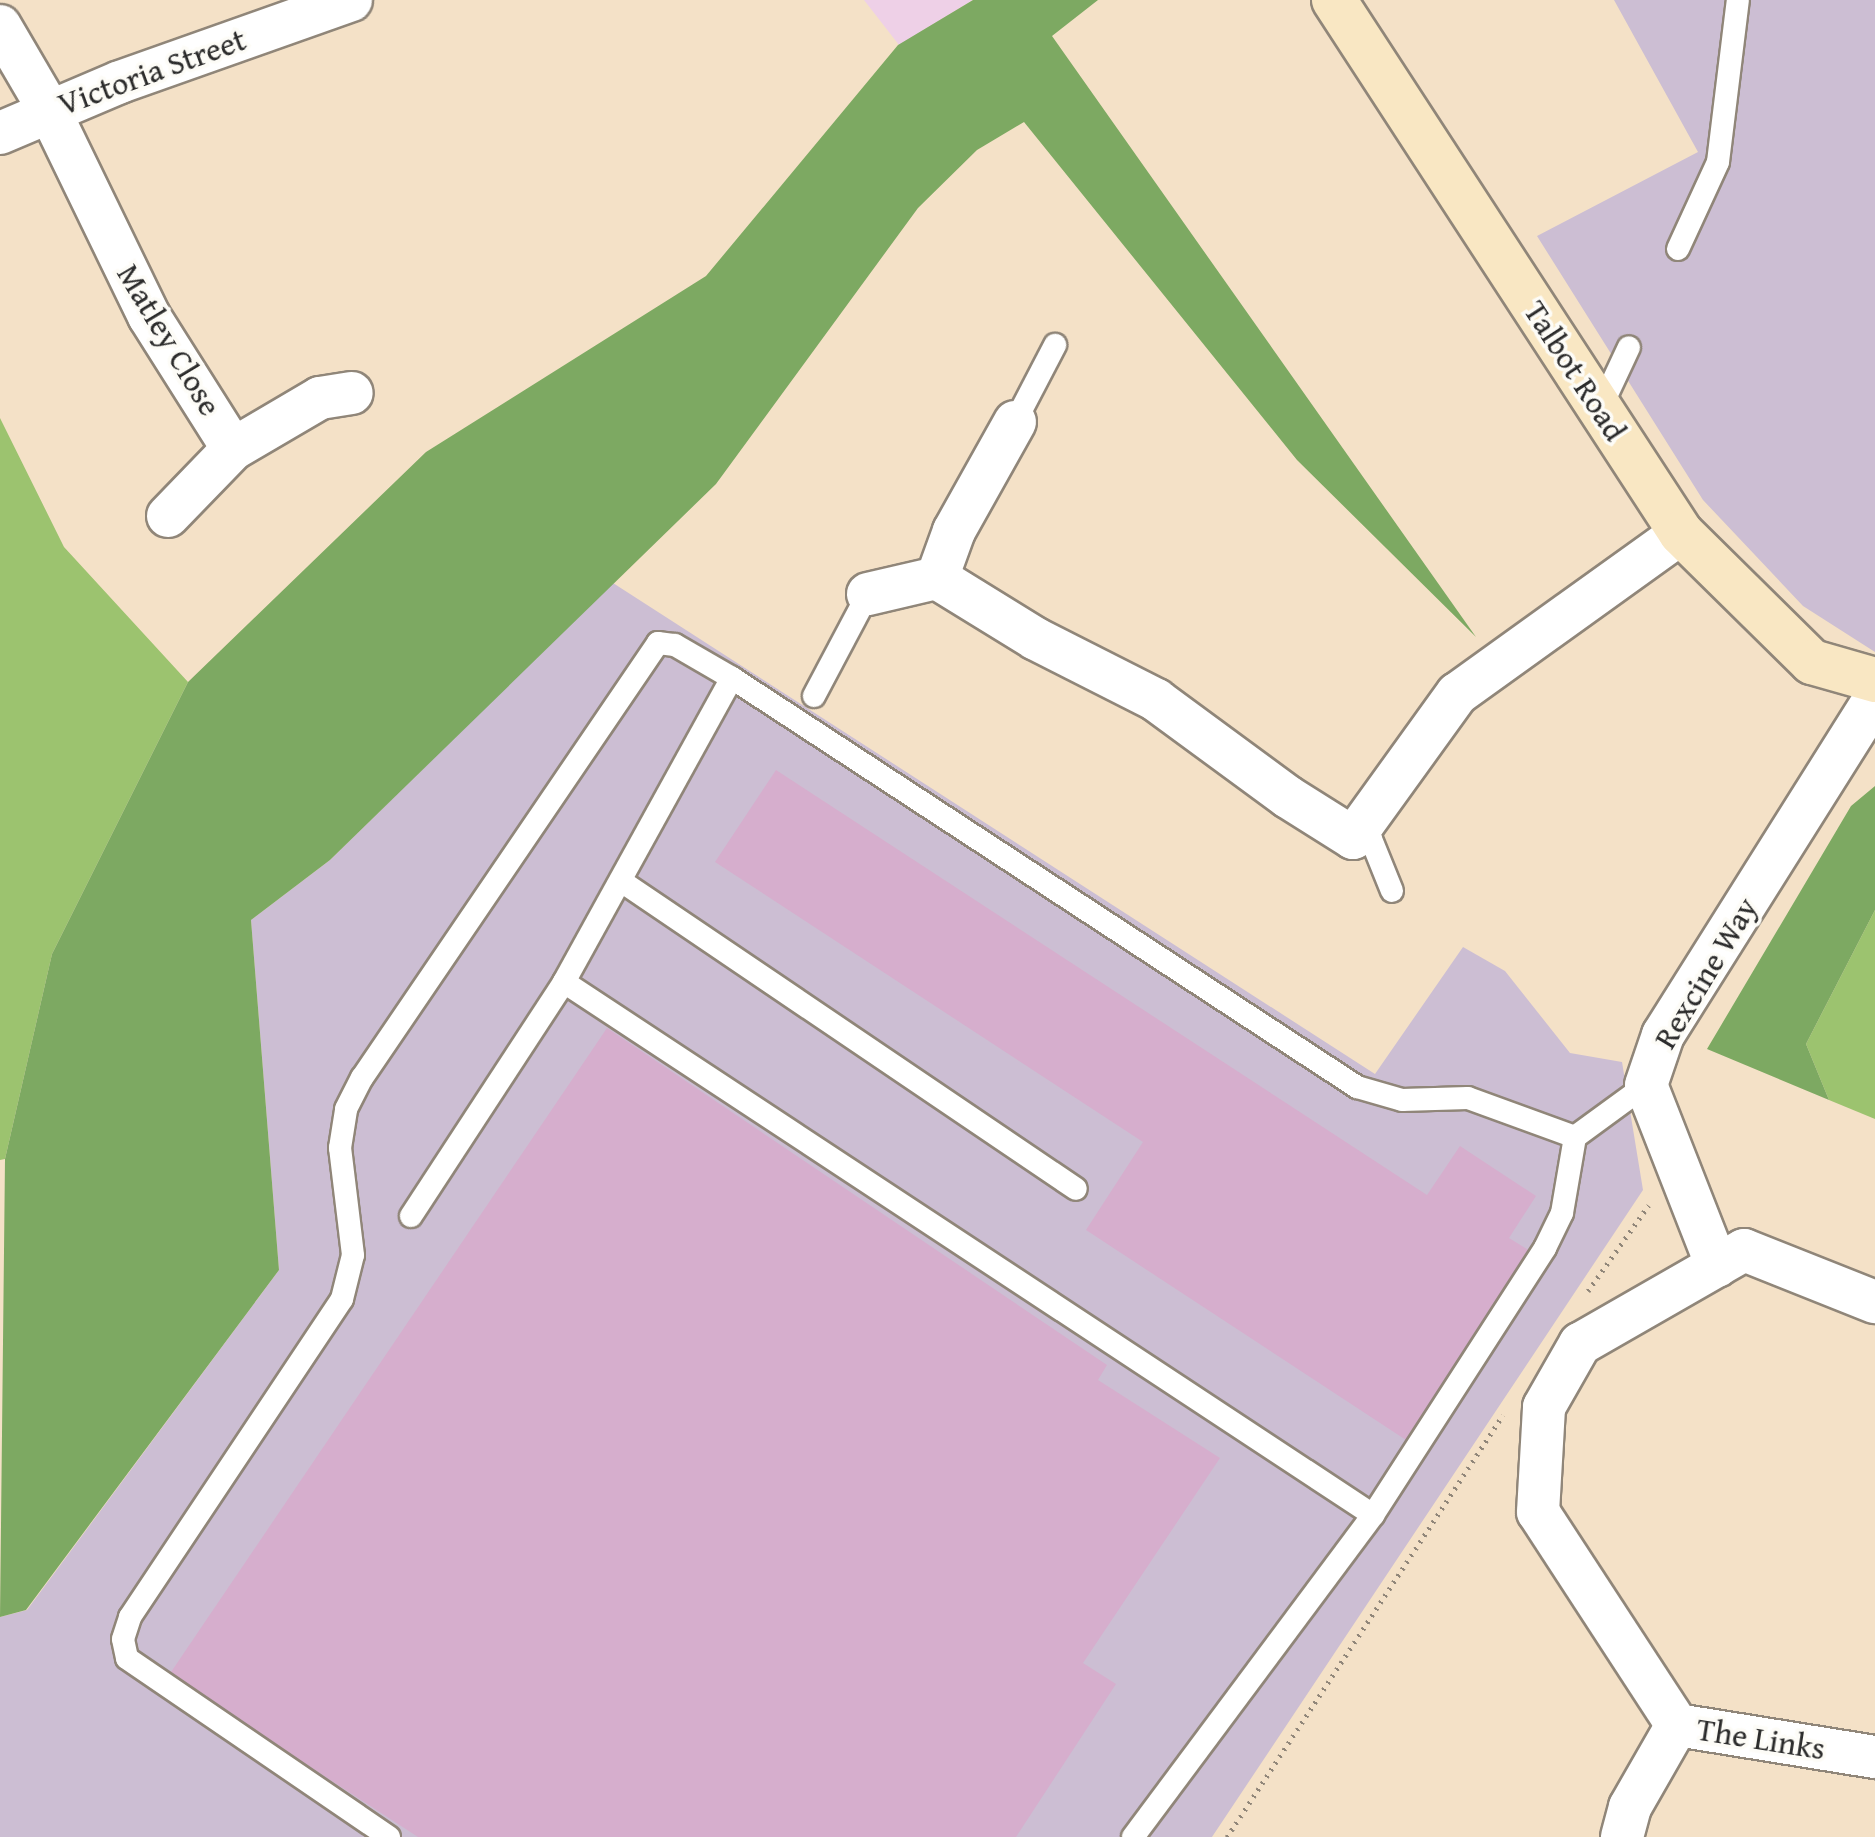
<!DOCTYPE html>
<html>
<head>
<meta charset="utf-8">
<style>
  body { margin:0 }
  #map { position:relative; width:1875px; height:1837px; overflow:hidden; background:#f4e1c7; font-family:"Gentium Book Plus",serif }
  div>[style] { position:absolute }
  .built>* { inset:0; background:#eed0e7 }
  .industrial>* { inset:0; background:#ccbed3 }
  .green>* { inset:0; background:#9cc36f }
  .forest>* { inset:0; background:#7da962 }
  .building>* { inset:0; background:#d6aecd }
  .path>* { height:5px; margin-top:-2.5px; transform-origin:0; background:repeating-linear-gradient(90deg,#908679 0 2px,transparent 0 8px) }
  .roads { filter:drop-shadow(2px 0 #908679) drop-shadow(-2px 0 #908679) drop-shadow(0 2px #908679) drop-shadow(0 -2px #908679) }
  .lane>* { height:22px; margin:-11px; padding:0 11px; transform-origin:11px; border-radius:11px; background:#fff }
  .street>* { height:42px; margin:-21px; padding:0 21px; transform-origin:21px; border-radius:21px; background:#fff }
  .secondary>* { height:44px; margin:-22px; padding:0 22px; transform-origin:22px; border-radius:22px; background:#f9e7c3 }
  span { translate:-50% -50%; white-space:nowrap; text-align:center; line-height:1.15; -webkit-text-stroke:7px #fdfcf7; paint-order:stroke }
  .street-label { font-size:32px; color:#2b2b2b }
</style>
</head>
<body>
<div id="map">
  <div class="built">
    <i style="clip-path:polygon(864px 0,973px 0,899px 45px)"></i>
  </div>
  <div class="industrial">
    <i style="clip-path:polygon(1614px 0,1875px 0,1875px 652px,1803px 606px,1703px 500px,1537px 236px,1698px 152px)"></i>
    <i style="clip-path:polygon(613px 583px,1375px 1074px,1463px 947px,1505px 971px,1570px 1053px,1622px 1062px,1643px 1190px,1212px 1837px,0 1837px,0 1617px,27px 1610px,279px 1270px,251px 920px,330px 860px)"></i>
  </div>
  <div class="green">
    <i style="clip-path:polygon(0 418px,64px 547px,188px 682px,52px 954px,5px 1159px,0 1160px)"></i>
    <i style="clip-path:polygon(1875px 910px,1875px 1119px,1829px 1100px,1806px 1044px)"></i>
  </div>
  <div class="forest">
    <i style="clip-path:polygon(973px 0,1098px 0,1052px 36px,1476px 637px,1297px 460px,1024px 122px,977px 150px,918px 208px,716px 484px,330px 860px,251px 920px,279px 1270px,26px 1610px,0 1617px,5px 1159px,52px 954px,188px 682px,426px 452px,706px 276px,898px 45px)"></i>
    <i style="clip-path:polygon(1875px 786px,1875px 910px,1806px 1044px,1829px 1100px,1707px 1049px,1851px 806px)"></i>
  </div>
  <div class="building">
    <i style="clip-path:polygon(776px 770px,1427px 1195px,1460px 1146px,1536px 1196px,1509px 1238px,1530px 1251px,1406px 1440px,1086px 1230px,1143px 1142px,715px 862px)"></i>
    <i style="clip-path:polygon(607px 1028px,1107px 1365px,1098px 1380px,1220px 1458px,1083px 1663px,1116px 1684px,1016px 1837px,418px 1837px,169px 1675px)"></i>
  </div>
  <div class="path">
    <i style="left:1588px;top:1291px;width:105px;rotate:-54.7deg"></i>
    <i style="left:1227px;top:1837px;width:504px;rotate:-56.81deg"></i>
  </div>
  <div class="roads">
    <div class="lane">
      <i style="left:1678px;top:249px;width:96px;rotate:-65.3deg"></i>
      <i style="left:1718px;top:162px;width:163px;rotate:-83deg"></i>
      <i style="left:1600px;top:409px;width:68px;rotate:-64.9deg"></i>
      <i style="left:1015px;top:422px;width:87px;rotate:-62.5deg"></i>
      <i style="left:814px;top:696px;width:115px;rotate:-62.1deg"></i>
      <i style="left:1353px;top:838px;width:18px;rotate:3deg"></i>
      <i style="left:1371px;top:839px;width:56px;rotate:68deg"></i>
      <i style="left:621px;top:881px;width:549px;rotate:34.09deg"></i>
      <i style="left:564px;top:982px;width:969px;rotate:33.38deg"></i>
      <i style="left:411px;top:1216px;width:280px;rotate:-56.8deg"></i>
      <i style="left:564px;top:982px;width:347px;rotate:-61.1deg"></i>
      <i style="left:389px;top:1837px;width:317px;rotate:-145.7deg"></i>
      <i style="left:127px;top:1658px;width:19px;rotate:-102deg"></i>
      <i style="left:123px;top:1639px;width:23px;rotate:-72deg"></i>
      <i style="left:130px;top:1617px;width:382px;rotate:-56.3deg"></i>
      <i style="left:342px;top:1299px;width:45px;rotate:-76deg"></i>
      <i style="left:353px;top:1255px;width:108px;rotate:-96.9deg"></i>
      <i style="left:340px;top:1148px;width:39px;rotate:-81deg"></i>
      <i style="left:346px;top:1109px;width:35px;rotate:-63deg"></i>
      <i style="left:362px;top:1078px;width:526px;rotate:-55.77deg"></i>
      <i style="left:658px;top:643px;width:17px;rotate:7deg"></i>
      <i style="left:675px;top:645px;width:66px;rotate:30.1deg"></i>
      <i style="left:732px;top:678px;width:747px;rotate:33.2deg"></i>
      <i style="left:1357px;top:1087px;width:47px;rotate:16.1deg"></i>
      <i style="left:1402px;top:1100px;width:66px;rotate:-1.7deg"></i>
      <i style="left:1468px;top:1098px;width:114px;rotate:20deg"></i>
      <i style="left:1133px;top:1837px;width:402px;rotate:-53.3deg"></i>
      <i style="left:1373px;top:1515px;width:318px;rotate:-57.2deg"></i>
      <i style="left:1545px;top:1248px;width:39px;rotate:-64deg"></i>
      <i style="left:1562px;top:1213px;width:77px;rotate:-80.3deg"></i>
      <i style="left:1575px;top:1137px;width:88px;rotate:-36.2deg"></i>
    </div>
    <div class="street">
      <i style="left:0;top:26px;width:97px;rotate:59.7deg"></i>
      <i style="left:49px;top:110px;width:229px;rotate:64.1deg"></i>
      <i style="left:149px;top:316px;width:157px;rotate:57.7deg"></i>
      <i style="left:233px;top:449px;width:101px;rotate:-30.4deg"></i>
      <i style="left:320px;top:398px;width:32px;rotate:-9deg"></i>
      <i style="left:0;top:133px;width:130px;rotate:-23deg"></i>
      <i style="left:120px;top:82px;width:245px;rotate:-19.5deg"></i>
      <i style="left:168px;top:516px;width:93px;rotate:-45.9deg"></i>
      <i style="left:937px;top:578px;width:116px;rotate:31.6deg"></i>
      <i style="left:1036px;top:639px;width:135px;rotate:26.9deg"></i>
      <i style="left:1156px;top:700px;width:164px;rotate:36.3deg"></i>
      <i style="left:1288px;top:797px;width:77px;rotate:32.2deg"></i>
      <i style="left:1353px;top:838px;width:178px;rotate:-54.2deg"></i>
      <i style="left:1457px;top:694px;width:276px;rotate:-35.7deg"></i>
      <i style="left:868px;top:594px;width:71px;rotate:-13.1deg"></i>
      <i style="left:937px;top:578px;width:50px;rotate:-70.1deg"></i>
      <i style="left:954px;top:531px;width:125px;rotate:-60.8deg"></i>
      <i style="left:1717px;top:1266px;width:194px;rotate:-111.4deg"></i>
      <i style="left:1646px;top:1085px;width:53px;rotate:-71.2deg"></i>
      <i style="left:1663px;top:1035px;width:397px;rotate:-57.8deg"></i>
      <i style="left:1677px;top:1725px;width:254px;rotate:-123.1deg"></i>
      <i style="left:1538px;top:1512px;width:105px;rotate:-86.7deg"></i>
      <i style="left:1544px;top:1407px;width:73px;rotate:-60.3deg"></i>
      <i style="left:1580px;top:1344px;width:189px;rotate:-29.8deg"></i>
      <i style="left:1744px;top:1250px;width:141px;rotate:21.7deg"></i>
      <i style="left:1622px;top:1837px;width:31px;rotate:-75deg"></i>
      <i style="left:1630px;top:1807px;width:95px;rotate:-60.2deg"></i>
      <i style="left:1677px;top:1725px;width:201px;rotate:9.2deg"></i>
    </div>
    <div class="secondary">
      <i style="left:1334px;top:0;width:636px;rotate:56.93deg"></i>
      <i style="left:1681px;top:533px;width:184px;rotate:44.6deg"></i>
      <i style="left:1812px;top:662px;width:66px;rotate:15.9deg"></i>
    </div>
  </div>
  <div class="street-label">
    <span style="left:152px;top:72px;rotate:-20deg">Victoria Street</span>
    <span style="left:169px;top:340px;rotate:59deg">Matley Close</span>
    <span style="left:1575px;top:371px;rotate:57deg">Talbot Road</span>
    <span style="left:1706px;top:973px;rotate:-59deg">Rexcine Way</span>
    <span style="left:1761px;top:1739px;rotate:9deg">The Links</span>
  </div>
</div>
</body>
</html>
